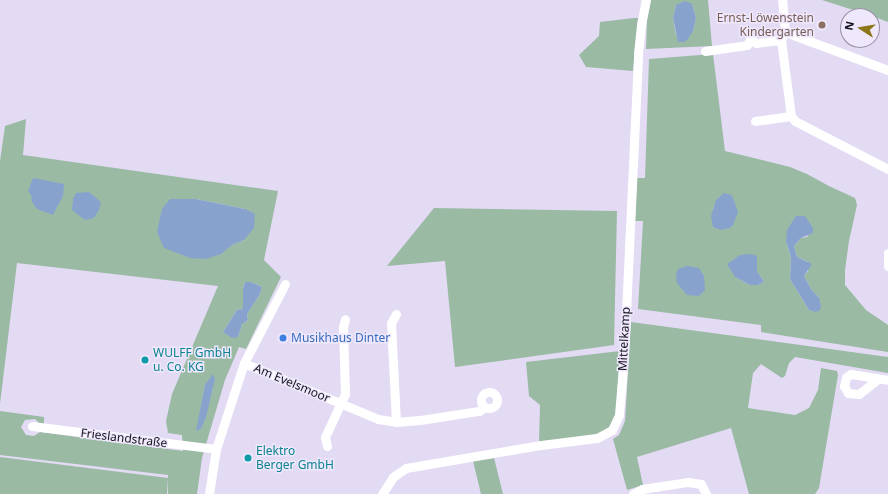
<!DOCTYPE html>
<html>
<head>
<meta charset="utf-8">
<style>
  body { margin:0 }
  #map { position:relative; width:888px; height:494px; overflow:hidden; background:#e3daf4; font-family:"Noto Sans",sans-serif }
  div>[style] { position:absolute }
  .green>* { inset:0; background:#9abaa4 }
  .water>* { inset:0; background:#87a3cd }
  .minor>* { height:9px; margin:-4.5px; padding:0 4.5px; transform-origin:4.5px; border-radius:4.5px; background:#fff }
  .minor>.ring { margin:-4.5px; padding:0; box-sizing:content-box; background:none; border:9px solid #fff; border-radius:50% }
  .dots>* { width:11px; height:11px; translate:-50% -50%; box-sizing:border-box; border:2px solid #efe8fd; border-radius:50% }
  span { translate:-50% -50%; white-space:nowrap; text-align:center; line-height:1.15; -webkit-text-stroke:3px #efe8fd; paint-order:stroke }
  .education-label { font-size:12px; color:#785e54 }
  .right { translate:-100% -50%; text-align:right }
  .shop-label { font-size:12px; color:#366cbe }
  .left { translate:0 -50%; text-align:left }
  .street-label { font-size:12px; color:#15121b }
  .culture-label { font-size:12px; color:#0d838f }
  .north { position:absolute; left:840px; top:8px; width:40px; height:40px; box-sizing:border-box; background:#efe8fd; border:1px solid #9892a3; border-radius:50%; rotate:282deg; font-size:11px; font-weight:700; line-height:16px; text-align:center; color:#15121b }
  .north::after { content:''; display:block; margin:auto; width:14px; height:18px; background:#8d7519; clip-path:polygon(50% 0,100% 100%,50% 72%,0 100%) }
</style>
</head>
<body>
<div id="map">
  <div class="green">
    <i style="clip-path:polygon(evenodd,651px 0,708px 0,712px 46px,646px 49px,647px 20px,651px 0,692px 4px,696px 18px,693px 31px,676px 35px,673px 18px,676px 5px,692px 4px)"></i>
    <i style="clip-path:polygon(822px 0,888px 0,888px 22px,872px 16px)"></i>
    <i style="clip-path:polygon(634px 18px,638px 18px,633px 71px,586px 67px,579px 55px,599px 36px,600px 22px)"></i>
    <i style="clip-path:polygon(evenodd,713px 54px,725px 151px,790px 167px,807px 174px,829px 186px,855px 198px,857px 205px,849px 241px,845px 270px,845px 285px,866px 310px,888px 325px,888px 352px,761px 332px,761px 325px,638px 309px,643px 221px,635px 221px,637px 178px,645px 178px,649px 59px,713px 54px,720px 196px,733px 225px,726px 229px,713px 208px,720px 196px,713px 54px,813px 228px,807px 237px,801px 238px,794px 246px,797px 257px,808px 262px,808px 271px,804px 276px,811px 289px,819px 298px,809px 310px,790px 279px,791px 257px,787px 245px,813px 228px,713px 54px,757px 256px,757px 271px,764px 282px,758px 285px,750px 285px,735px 277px,757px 256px)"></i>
    <i style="clip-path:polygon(evenodd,26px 119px,23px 155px,278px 191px,264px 260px,281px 277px,246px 349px,239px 347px,225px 380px,202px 458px,197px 494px,168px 494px,168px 475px,0 455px,0 411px,44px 417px,44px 424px,39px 423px,35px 419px,25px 420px,21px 427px,26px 435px,34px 436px,40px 432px,183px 451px,182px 435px,168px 433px,166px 421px,172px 394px,218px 286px,17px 263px,0 404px,0 161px,5px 126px,26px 119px,196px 199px,245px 209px,244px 240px,232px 245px,196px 199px,26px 119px,245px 282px,251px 282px,262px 287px,260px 294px,247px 314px,248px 320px,242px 324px,238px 337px,223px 332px,237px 310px,243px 309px,244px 304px,243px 289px,245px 282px,26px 119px,205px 385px,213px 388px,201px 429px,202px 403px,205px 385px)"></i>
    <i style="clip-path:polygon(434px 208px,617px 211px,614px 345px,455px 367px,445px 261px,387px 266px)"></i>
    <i style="clip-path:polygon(631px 322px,888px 357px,888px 373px,795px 357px,789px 363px,785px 376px,782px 378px,761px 364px,753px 373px,748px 408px,795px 415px,809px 408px,818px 390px,821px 368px,837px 371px,838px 375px,819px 488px,815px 494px,749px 494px,731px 428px,637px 457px,643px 485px,627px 490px,613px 439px,619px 435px,625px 421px)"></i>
    <i style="clip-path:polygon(620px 351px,616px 413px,610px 427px,596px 436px,539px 442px,540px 405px,529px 396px,526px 362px)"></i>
    <i style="clip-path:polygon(0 457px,168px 478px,167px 494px,0 494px)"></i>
    <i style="clip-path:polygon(494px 458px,503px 494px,481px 494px,473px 461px)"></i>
  </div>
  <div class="water">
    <i style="clip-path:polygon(685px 1px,692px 4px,696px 18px,693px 31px,688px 39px,684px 42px,678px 42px,673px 18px,676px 5px)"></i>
    <i style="clip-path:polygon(33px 178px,64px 184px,63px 196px,53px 215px,37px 209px,32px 202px,31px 195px,28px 191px)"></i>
    <i style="clip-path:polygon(89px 192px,101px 202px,99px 210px,94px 218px,85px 220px,72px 210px,73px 199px,76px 193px)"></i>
    <i style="clip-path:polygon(724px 193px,731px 195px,733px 198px,738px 212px,733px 225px,730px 228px,721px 230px,713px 227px,711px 216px,716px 200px)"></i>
    <i style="clip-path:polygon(170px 199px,196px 199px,245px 209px,255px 214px,254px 228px,244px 240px,232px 245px,221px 254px,206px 259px,190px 258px,164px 248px,157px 232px,162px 209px)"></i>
    <i style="clip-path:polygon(796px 216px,805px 216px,813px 228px,813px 233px,801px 238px,794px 246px,797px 257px,812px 264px,804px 276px,811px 289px,819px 298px,821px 306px,820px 310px,816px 312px,809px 310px,790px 279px,791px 257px,786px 241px,787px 230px)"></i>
    <i style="clip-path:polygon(751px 254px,757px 256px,757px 271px,764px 282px,758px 285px,750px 285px,735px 277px,727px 264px,740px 255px)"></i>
    <i style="clip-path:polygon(687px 266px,699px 268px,704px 276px,705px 290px,699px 296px,687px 295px,677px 283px,676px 275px,678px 269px)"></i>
    <i style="clip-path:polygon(245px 282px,251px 282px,262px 287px,260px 294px,247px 314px,248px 320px,242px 324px,238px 337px,232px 338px,223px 332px,237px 310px,243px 309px,243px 289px)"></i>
    <i style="clip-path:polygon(213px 374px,215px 379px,206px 417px,201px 429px,196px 431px,205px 385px)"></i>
  </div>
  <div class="minor">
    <i style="left:785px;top:32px;width:110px;rotate:20.3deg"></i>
    <i style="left:781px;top:40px;width:77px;rotate:82.5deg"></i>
    <i style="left:791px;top:116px;width:6px;rotate:51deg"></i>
    <i style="left:795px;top:121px;width:105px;rotate:27.3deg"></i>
    <i style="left:705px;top:51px;width:42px;rotate:-8.1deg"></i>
    <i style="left:747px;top:45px;width:7px;rotate:-63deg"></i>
    <i style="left:750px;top:39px;width:7px;rotate:34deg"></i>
    <i style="left:756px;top:43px;width:25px;rotate:-7deg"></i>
    <i style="left:781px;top:40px;width:9px;rotate:-63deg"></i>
    <i style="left:785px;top:32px;width:32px;rotate:-95deg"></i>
    <i style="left:755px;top:121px;width:36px;rotate:-8deg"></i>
    <i style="left:888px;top:253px;width:13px;rotate:90deg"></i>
    <i style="left:396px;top:314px;width:10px;rotate:119deg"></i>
    <i style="left:391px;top:323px;width:99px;rotate:87.1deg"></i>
    <i style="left:244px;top:363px;width:145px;rotate:22.7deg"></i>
    <i style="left:378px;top:419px;width:18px;rotate:9deg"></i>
    <i style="left:396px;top:422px;width:24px;rotate:-5deg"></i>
    <i style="left:420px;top:420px;width:60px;rotate:-8.7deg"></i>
    <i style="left:479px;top:411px;width:7px;rotate:-34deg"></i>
    <i style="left:878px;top:379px;width:24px;rotate:142deg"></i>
    <i style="left:859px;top:394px;width:11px;rotate:-175deg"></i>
    <i style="left:848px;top:393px;width:8px;rotate:-120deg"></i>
    <i style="left:844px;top:386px;width:9px;rotate:-77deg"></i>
    <i style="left:846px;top:377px;width:6px;rotate:-31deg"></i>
    <i style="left:851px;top:374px;width:37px;rotate:9deg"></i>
    <i class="ring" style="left:481px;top:392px;width:7px;height:7px"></i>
    <i style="left:32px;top:426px;width:185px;rotate:7.1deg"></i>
    <i style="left:327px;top:446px;width:9px;rotate:-103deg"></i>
    <i style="left:325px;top:437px;width:47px;rotate:-65.1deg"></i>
    <i style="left:345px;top:394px;width:67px;rotate:-91.7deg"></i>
    <i style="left:343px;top:327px;width:8px;rotate:-76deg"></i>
    <i style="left:209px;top:494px;width:46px;rotate:-81.2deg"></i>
    <i style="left:216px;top:449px;width:90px;rotate:-72deg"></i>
    <i style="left:244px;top:363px;width:89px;rotate:-62.6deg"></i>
    <i style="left:382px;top:494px;width:20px;rotate:-57deg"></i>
    <i style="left:393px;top:477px;width:16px;rotate:-35deg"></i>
    <i style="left:406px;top:468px;width:137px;rotate:-9.7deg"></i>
    <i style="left:541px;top:445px;width:56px;rotate:-7.1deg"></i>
    <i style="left:597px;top:438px;width:17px;rotate:-28deg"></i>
    <i style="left:612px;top:430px;width:17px;rotate:-65deg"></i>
    <i style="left:619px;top:415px;width:60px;rotate:-85.2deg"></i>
    <i style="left:624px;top:355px;width:301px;rotate:-87.3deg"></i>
    <i style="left:638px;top:54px;width:29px;rotate:-84deg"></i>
    <i style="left:641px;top:25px;width:25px;rotate:-79deg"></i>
    <i style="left:633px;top:494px;width:10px;rotate:-29deg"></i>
    <i style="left:642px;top:489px;width:47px;rotate:-8.7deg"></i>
    <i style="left:688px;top:482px;width:13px;rotate:9deg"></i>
    <i style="left:701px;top:484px;width:11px;rotate:63deg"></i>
  </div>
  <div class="dots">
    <i style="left:822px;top:25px;background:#8d6e63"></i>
    <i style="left:283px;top:338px;background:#3f7fe0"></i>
    <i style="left:145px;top:360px;background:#0f9aa8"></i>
    <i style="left:248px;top:458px;background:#0f9aa8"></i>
  </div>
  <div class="education-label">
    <span class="right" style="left:814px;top:25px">Ernst-Löwenstein<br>Kindergarten</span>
  </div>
  <div class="shop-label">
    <span class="left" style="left:291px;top:338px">Musikhaus Dinter</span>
  </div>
  <div class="street-label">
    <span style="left:624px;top:339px;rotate:-87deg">Mittelkamp</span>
    <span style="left:292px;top:383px;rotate:23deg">Am Evelsmoor</span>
    <span style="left:124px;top:438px;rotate:7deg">Frieslandstraße</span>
  </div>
  <div class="culture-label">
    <span class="left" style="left:153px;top:360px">WULFF GmbH<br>u. Co. KG</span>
    <span class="left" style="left:256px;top:458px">Elektro<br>Berger GmbH</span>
  </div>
  <div class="north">N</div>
</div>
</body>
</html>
